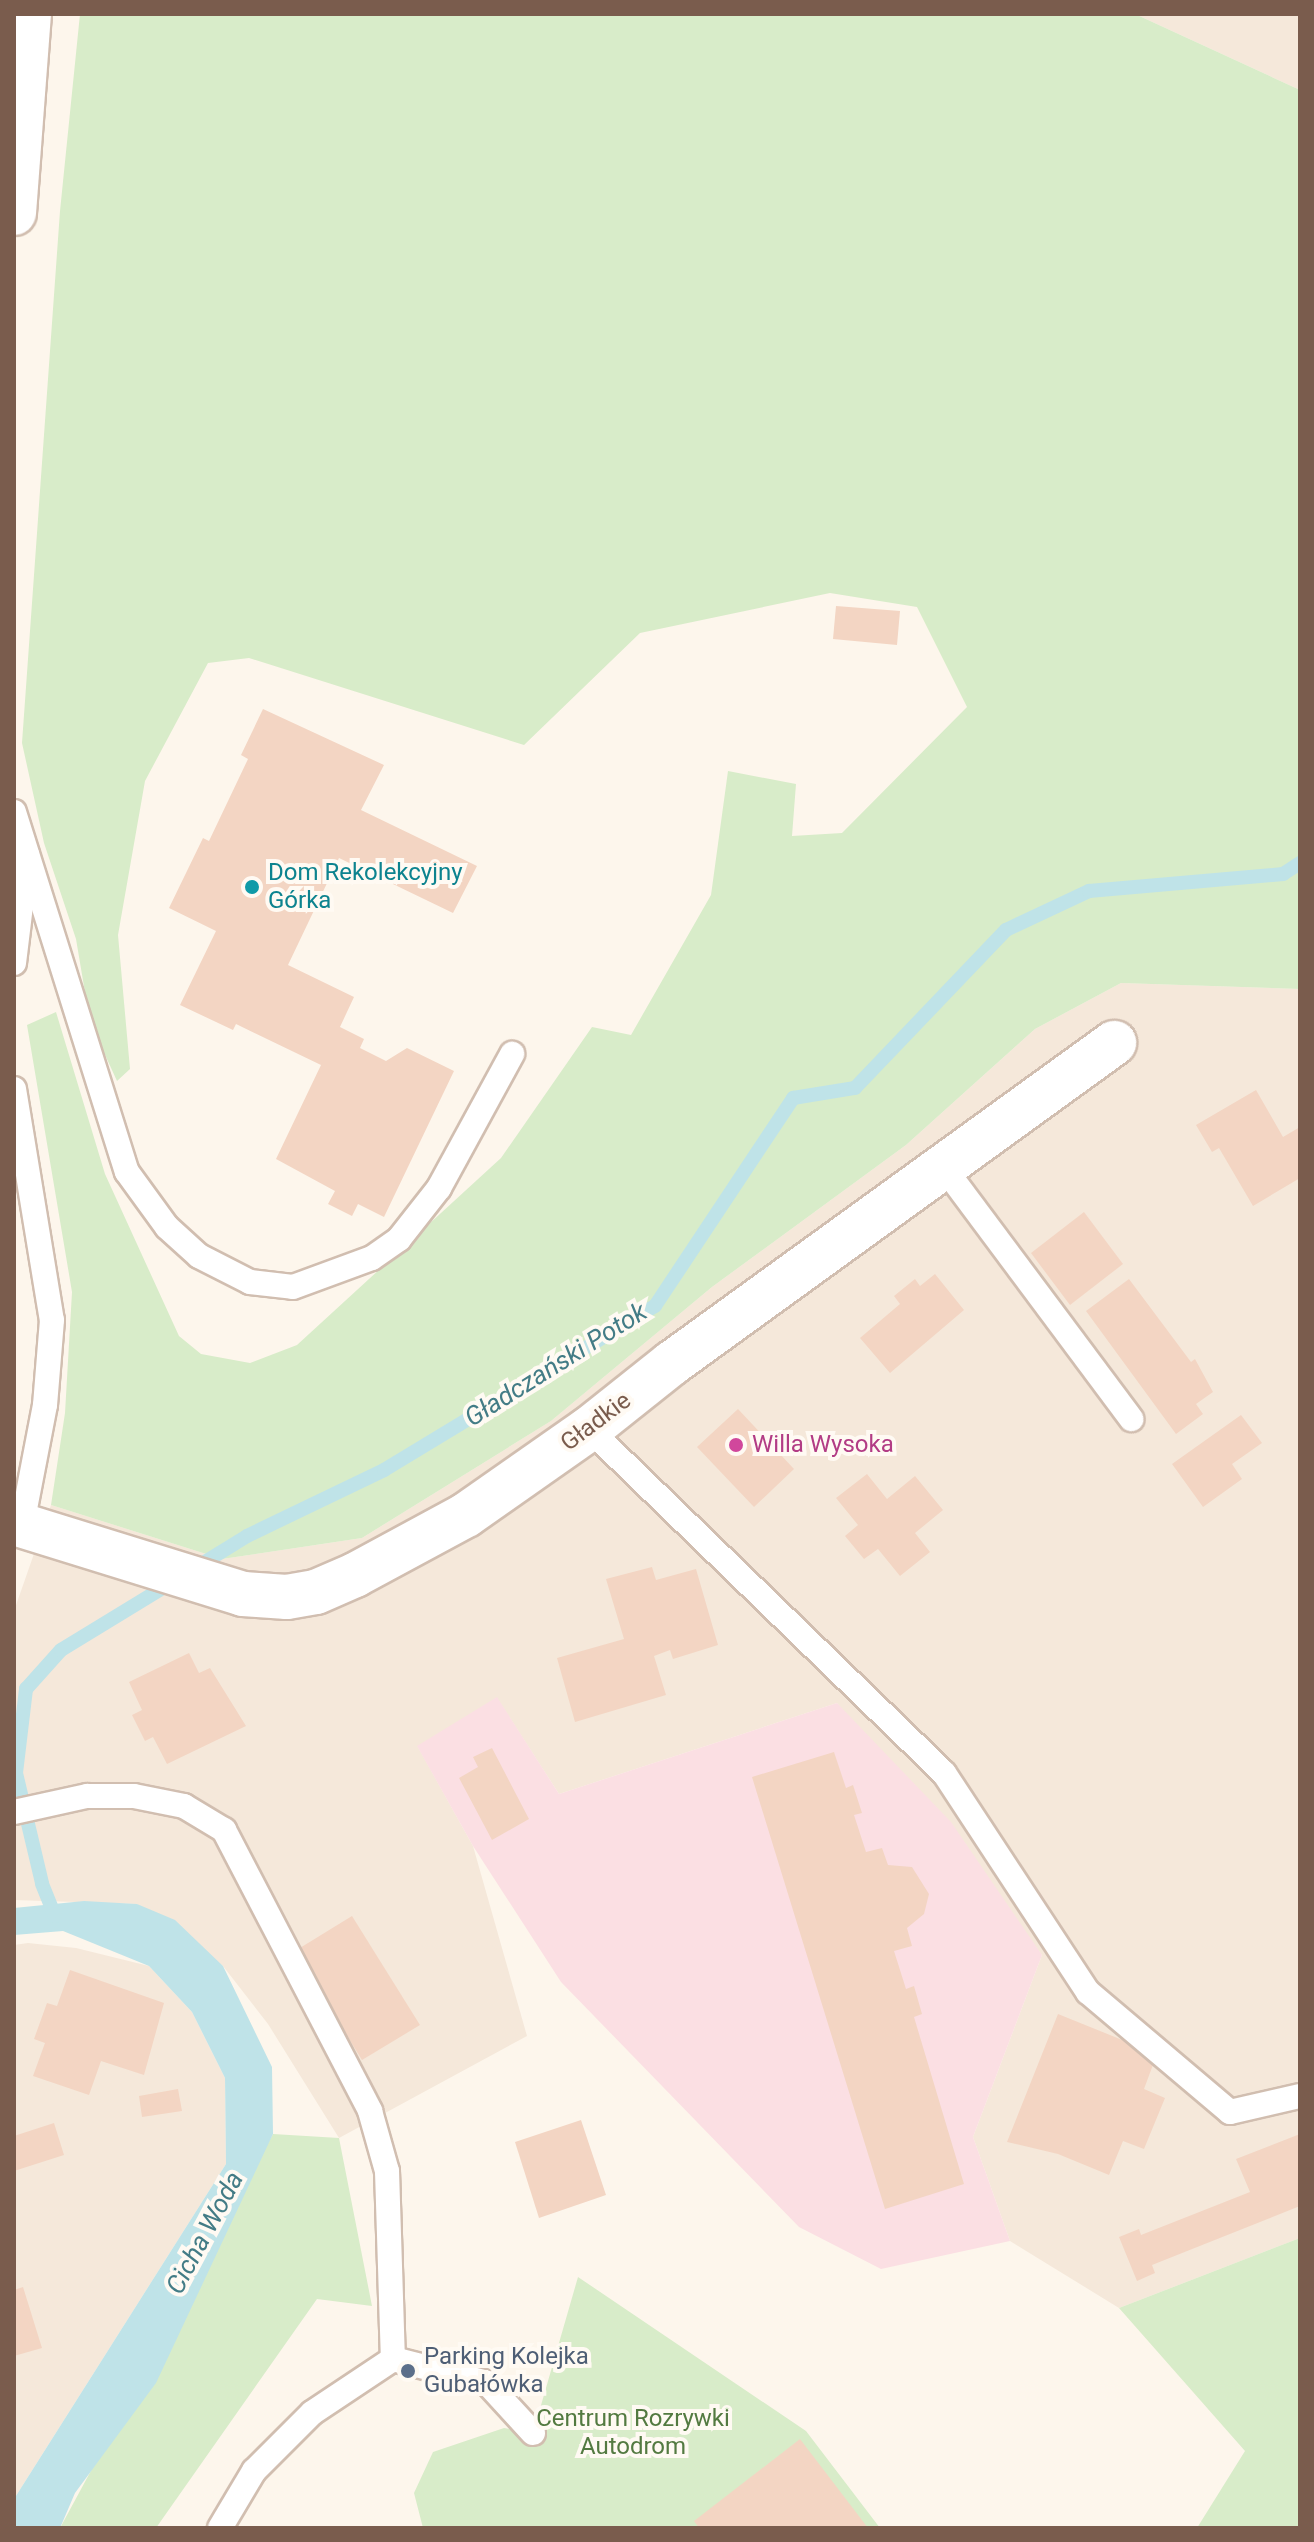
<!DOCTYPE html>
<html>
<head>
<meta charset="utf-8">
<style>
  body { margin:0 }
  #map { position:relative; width:1314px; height:2542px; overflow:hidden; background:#fdf6ec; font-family:Roboto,sans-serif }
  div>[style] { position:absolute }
  .residential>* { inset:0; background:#f5e8da }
  .medical>* { inset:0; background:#fbdfe3 }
  .green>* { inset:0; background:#d8ecc9 }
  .water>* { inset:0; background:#bfe3e8 }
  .stream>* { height:14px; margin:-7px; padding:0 7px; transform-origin:7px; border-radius:7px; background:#bfe3e8 }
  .building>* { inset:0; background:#f3d5c3 }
  .roads { filter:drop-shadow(2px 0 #d1beb0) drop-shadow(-2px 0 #d1beb0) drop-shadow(0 2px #d1beb0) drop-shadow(0 -2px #d1beb0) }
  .service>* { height:24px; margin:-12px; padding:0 12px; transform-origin:12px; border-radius:12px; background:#fff }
  .minor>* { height:44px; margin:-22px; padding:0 22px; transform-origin:22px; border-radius:22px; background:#fff }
  .tertiary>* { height:44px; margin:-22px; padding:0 22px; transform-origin:22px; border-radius:22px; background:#fff }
  .dots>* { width:22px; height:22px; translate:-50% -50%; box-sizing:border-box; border:4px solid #fffaf3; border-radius:50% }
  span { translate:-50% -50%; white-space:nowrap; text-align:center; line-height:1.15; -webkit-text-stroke:8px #fffaf3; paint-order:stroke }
  .culture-label { font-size:24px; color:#0d838f }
  .left { translate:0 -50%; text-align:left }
  .street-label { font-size:24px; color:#7a5c4d }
  .hotel-label { font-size:24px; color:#b23c85 }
  .service-label { font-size:24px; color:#4e5e75 }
  .park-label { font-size:24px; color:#537a41 }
  .water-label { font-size:26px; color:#437c86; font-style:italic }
  .frame { position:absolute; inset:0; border:16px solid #7a5c4d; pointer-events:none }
</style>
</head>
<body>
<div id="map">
  <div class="residential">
    <i style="clip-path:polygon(1135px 14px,1300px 14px,1300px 90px)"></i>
    <i style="clip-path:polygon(1121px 983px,1300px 989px,1300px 2238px,1119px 2308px,1010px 2241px,973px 2137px,1042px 1955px,837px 1703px,559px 1794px,497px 1698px,418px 1747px,473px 1846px,527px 2036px,339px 2138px,268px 2024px,223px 1966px,137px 1904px,14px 1900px,14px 1611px,51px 1505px,222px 1559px,362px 1538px,551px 1421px,712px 1287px,906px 1145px,1035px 1029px)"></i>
    <i style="clip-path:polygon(28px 1943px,76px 1948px,149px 1966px,192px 2012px,225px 2078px,226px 2164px,14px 2499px,14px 1945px)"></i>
  </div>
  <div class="medical">
    <i style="clip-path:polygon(497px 1697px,559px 1794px,837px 1703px,951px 1822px,1042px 1955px,973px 2137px,1010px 2241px,881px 2269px,799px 2227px,561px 1982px,473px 1846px,417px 1746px)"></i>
  </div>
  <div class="green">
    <i style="clip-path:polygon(80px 14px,1135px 14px,1300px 90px,1300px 989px,1121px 983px,1035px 1029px,906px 1145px,712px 1287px,551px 1421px,362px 1538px,222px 1559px,51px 1505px,65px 1413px,72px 1292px,27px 1025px,56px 1012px,105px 1174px,179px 1336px,201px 1354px,250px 1363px,297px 1345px,501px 1158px,592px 1027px,631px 1035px,711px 895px,728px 771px,796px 784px,792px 836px,842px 833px,967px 707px,917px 607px,830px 593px,640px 633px,524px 745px,249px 658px,208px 663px,145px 781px,118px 935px,130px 1069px,117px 1081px,90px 1022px,76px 939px,44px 843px,22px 743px,60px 211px)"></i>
    <i style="clip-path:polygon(273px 2134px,339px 2138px,372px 2306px,317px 2299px,156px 2528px,60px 2528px)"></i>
    <i style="clip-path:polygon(1300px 2238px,1300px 2528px,1197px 2528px,1245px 2451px,1119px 2308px)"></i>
    <i style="clip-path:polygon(578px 2277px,806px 2431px,880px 2528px,423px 2528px,414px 2493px,433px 2452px,504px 2428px,533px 2433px)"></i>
  </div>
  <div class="water">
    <i style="clip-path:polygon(84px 1901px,137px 1904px,175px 1920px,223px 1966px,272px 2067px,273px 2134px,156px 2383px,75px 2493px,60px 2528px,14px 2528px,14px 2499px,226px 2164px,225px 2078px,192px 2012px,149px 1966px,63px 1931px,14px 1935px,14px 1908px)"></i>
  </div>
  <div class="stream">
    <i style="left:192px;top:1570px;width:65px;rotate:-31.7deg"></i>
    <i style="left:247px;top:1536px;width:152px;rotate:-25.7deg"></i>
    <i style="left:384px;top:1470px;width:317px;rotate:-31.2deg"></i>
    <i style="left:655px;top:1306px;width:250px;rotate:-56.4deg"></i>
    <i style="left:793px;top:1098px;width:63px;rotate:-9.2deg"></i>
    <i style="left:855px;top:1088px;width:219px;rotate:-46.3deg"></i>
    <i style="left:1006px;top:930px;width:92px;rotate:-25.2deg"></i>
    <i style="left:1089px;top:891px;width:195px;rotate:-5deg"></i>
    <i style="left:1283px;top:874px;width:20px;rotate:-33deg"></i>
    <i style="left:55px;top:1916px;width:35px;rotate:-112deg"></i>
    <i style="left:42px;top:1883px;width:113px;rotate:-103.3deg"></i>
    <i style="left:16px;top:1773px;width:85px;rotate:-83.2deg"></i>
    <i style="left:26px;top:1689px;width:52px;rotate:-48.1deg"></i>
    <i style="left:61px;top:1650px;width:132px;rotate:-31.4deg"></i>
  </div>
  <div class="building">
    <i style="clip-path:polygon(836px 606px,900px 611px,897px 645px,833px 639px)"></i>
    <i style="clip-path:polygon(263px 709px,384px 765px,361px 810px,477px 866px,453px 913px,339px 858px,288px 965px,354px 997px,340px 1027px,364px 1039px,360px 1048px,386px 1061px,407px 1048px,454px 1071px,384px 1217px,358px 1204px,352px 1216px,328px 1204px,335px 1191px,276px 1159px,321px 1065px,236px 1024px,233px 1030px,180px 1005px,216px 931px,169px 908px,203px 838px,209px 841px,248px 759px,241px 755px)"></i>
    <i style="clip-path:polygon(1256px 1090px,1283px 1137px,1300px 1127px,1300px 1178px,1253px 1206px,1219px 1148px,1212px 1152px,1196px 1125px)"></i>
    <i style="clip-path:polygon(1084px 1212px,1123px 1264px,1070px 1305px,1031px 1253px)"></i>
    <i style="clip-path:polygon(935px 1274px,964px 1310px,890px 1373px,860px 1338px,900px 1304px,894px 1296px,915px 1279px,920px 1286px)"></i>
    <i style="clip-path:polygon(1129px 1279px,1191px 1362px,1195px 1359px,1213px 1392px,1196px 1404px,1203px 1414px,1176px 1434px,1086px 1311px)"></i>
    <i style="clip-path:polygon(738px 1409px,794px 1469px,754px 1507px,697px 1447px)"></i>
    <i style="clip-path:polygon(1241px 1415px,1262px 1443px,1232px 1464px,1242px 1479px,1203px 1507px,1172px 1464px)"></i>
    <i style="clip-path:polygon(867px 1474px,887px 1499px,915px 1476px,943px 1510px,915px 1533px,930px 1552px,900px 1576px,878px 1549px,864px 1559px,845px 1536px,858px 1525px,836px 1498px)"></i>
    <i style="clip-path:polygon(652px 1567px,656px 1580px,696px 1569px,718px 1645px,673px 1659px,670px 1650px,654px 1656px,666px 1695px,575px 1722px,557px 1658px,624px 1639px,606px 1579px)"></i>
    <i style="clip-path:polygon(189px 1653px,199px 1673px,210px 1668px,246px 1726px,167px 1764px,153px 1737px,145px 1741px,132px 1715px,142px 1710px,129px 1682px)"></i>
    <i style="clip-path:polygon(492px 1748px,529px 1819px,492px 1840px,459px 1778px,478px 1767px,473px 1757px)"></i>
    <i style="clip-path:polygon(834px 1752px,846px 1788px,853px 1785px,862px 1813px,854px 1815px,866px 1852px,882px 1848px,888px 1865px,912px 1867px,929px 1894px,924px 1914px,907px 1928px,912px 1946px,894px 1951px,906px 1989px,914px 1986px,922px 2014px,914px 2017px,964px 2184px,885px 2209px,752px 1777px)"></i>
    <i style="clip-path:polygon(352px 1916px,420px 2025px,362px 2060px,295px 1951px)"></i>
    <i style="clip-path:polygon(70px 1970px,164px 2003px,144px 2075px,101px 2061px,89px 2095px,33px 2076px,45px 2043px,34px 2039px,47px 2003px,57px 2006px)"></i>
    <i style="clip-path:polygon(1058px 2014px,1157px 2054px,1144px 2089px,1165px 2098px,1144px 2149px,1123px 2141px,1109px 2175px,1058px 2154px,1007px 2142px)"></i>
    <i style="clip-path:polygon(178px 2089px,182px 2111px,142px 2117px,139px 2096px)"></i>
    <i style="clip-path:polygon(581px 2120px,606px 2195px,539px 2218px,515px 2142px)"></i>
    <i style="clip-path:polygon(54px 2123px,64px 2155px,14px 2171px,14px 2136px)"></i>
    <i style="clip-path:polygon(1300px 2134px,1300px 2206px,1152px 2265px,1155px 2273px,1137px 2281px,1119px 2237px,1139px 2229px,1141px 2235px,1250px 2192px,1236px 2159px)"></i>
    <i style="clip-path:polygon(23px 2287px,42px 2348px,14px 2356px,14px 2290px)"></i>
    <i style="clip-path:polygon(800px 2439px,868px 2528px,699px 2528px,694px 2521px)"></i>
  </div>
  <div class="roads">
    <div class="service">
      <i style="left:14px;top:812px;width:377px;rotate:72.6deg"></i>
      <i style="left:127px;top:1172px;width:68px;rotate:54deg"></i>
      <i style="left:167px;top:1227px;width:43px;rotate:42.2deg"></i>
      <i style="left:199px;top:1256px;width:57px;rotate:27deg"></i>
      <i style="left:250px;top:1282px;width:43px;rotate:6.6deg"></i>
      <i style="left:293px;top:1287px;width:84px;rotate:-20.2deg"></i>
      <i style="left:372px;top:1258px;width:33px;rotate:-35deg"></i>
      <i style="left:399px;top:1239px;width:65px;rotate:-51.9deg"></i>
      <i style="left:439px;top:1188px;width:153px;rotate:-61.4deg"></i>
      <i style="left:14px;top:963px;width:109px;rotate:-83.1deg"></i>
      <i style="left:14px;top:1089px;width:234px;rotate:80.7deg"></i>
      <i style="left:52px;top:1320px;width:85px;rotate:94.7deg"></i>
      <i style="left:45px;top:1405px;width:122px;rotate:100.9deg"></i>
      <i style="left:942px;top:1165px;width:317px;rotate:53.3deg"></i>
      <i style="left:589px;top:1429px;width:494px;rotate:44.1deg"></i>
      <i style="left:944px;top:1773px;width:262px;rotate:56.7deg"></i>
      <i style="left:1088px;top:1992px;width:186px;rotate:40.2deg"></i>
      <i style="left:1230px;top:2112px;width:72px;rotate:-12.9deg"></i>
      <i style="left:14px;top:1812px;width:75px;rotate:-12.4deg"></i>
      <i style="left:87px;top:1796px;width:47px"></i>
      <i style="left:134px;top:1796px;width:51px;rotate:11.3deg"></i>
      <i style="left:184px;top:1806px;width:47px;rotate:31deg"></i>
      <i style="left:224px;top:1830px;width:317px;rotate:62.5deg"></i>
      <i style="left:370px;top:2111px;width:62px;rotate:74.2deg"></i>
      <i style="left:387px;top:2171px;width:188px;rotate:88.2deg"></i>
      <i style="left:393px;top:2359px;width:97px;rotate:146.3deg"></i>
      <i style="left:312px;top:2413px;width:82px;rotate:135deg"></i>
      <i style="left:254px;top:2471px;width:66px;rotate:120.8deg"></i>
      <i style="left:393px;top:2359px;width:97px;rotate:14.3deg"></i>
      <i style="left:487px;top:2383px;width:68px;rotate:47.4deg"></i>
    </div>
    <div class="minor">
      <i style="left:14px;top:1523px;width:240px;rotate:17.2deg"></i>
      <i style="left:243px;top:1594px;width:44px;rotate:3.9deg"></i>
      <i style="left:287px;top:1597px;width:29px;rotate:-10deg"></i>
      <i style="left:316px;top:1592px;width:43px;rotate:-23.6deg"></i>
      <i style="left:355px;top:1575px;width:126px;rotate:-28.4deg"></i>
      <i style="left:466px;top:1515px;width:150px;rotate:-35deg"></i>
      <i style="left:589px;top:1429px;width:106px;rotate:-38.5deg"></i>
      <i style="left:672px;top:1363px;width:546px;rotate:-35.9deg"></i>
    </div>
    <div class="tertiary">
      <i style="left:14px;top:213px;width:200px;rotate:-85.7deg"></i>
    </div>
  </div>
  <div class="dots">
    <i style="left:252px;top:887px;background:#0f9aa8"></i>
    <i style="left:736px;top:1445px;background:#d1479c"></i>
    <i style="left:408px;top:2371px;background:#5c6f8a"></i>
  </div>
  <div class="culture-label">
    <span class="left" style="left:268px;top:887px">Dom Rekolekcyjny<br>Górka</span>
  </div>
  <div class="street-label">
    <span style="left:596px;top:1422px;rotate:-37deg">Gładkie</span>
  </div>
  <div class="hotel-label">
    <span class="left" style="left:752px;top:1445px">Willa Wysoka</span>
  </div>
  <div class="service-label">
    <span class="left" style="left:424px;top:2371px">Parking Kolejka<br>Gubałówka</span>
  </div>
  <div class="park-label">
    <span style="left:633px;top:2433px">Centrum Rozrywki<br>Autodrom</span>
  </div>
  <div class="water-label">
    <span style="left:556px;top:1365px;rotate:-32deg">Gładczański Potok</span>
    <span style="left:205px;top:2233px;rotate:-62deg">Cicha Woda</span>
  </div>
  <div class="frame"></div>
</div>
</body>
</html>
